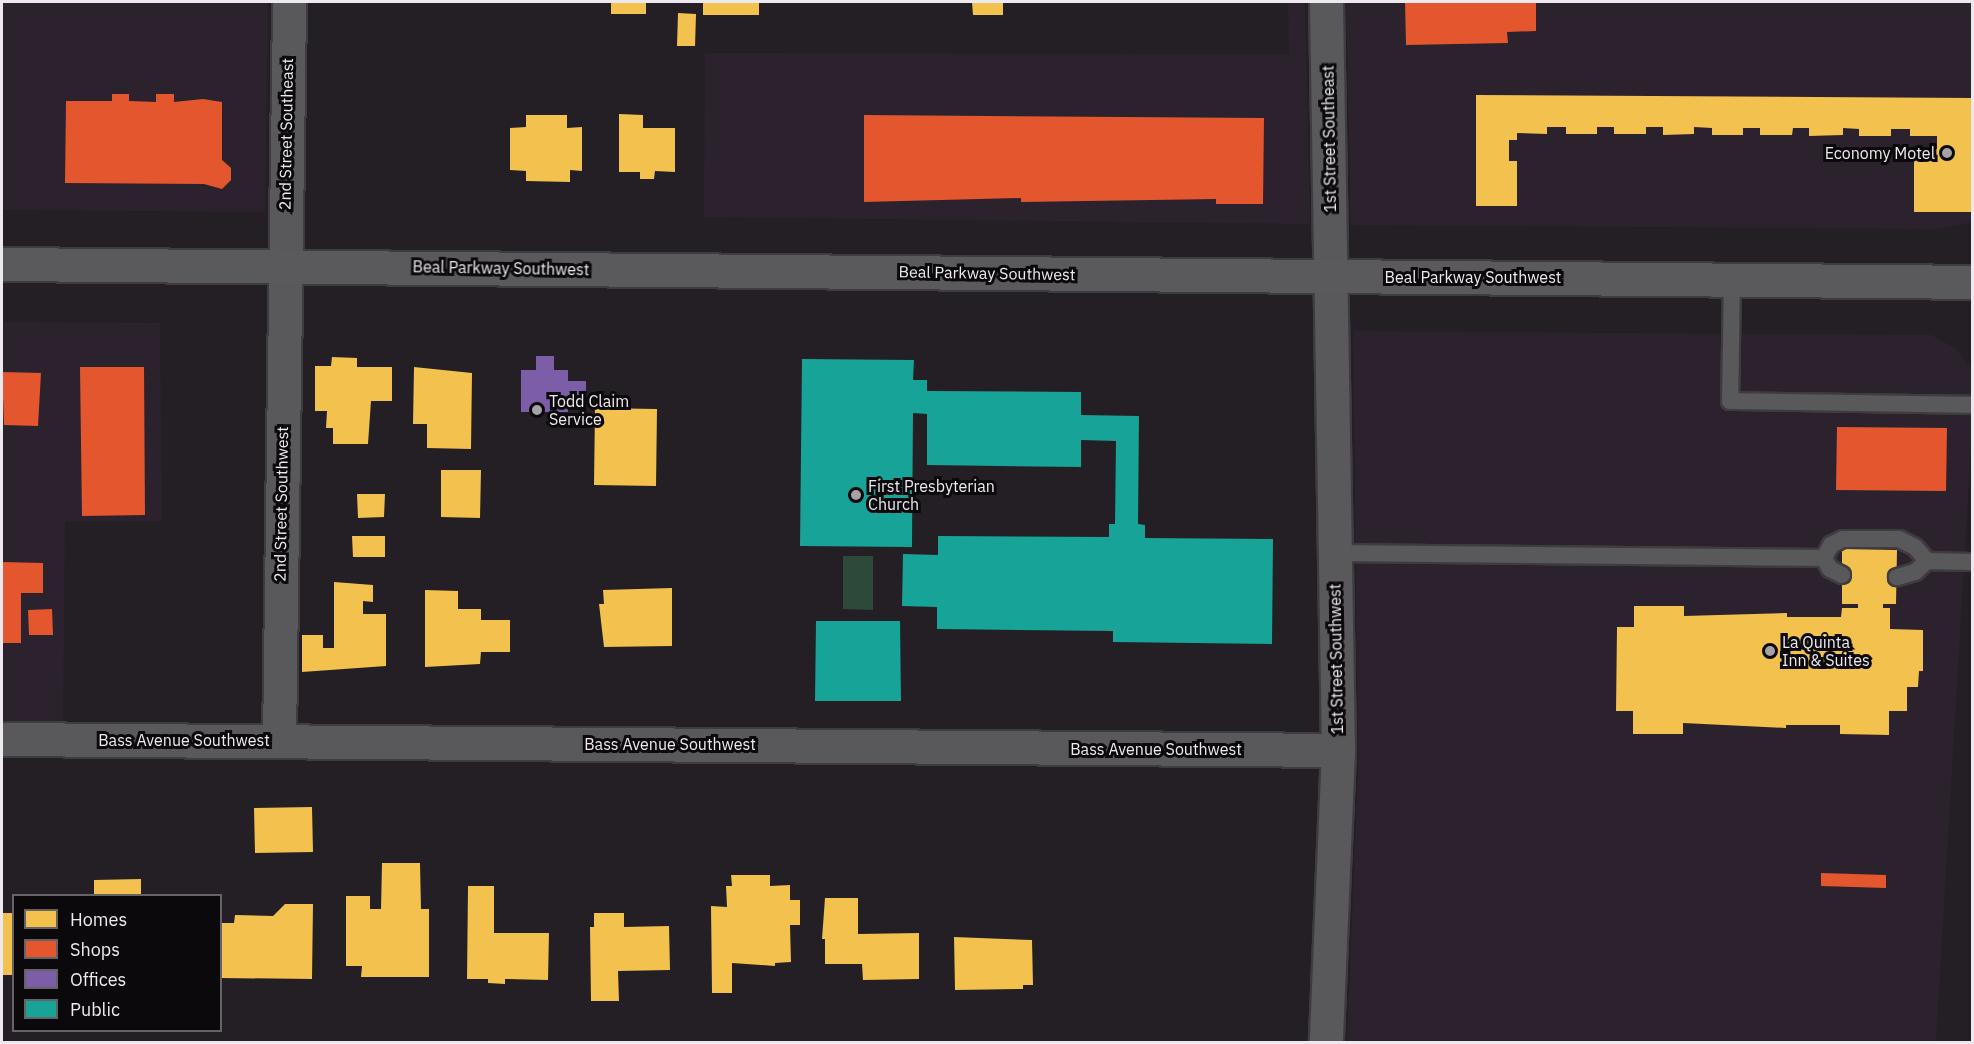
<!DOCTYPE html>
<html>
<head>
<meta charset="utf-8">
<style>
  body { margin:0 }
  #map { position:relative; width:1974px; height:1044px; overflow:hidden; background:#231f24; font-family:"IBM Plex Sans",sans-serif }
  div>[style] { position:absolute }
  .built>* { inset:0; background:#2c222e }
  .green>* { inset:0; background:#2d4939 }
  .homes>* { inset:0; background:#f2c14e }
  .shops>* { inset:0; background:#e4572e }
  .offices>* { inset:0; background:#7b5ea7 }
  .public>* { inset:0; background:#17a398 }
  .roads { filter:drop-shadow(2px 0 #3e3c3f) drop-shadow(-2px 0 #3e3c3f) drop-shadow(0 2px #3e3c3f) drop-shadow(0 -2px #3e3c3f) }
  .service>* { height:16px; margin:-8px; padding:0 8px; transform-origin:8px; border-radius:8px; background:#59585a }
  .minor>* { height:33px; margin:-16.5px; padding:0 16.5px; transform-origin:16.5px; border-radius:16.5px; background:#59585a }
  .secondary>* { height:33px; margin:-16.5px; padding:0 16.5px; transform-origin:16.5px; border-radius:16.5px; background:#5a5a5d }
  .dots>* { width:16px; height:16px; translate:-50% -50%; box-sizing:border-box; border:3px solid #0b090c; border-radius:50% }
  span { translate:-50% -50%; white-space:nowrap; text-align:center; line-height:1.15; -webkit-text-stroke:6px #0b090c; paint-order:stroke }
  .street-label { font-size:16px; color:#ede9ee }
  .poi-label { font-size:16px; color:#ede9ee }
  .right { translate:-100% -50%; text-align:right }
  .left { translate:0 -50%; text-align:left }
  .frame { position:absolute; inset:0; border:3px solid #ede9ee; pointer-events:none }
  .legend { position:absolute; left:12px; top:894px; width:210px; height:138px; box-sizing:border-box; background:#0b090c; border:2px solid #656366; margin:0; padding:8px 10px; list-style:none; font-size:18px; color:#ede9ee }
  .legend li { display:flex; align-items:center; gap:12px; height:30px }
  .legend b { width:30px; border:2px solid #656366 }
</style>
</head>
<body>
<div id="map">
  <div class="built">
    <i style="clip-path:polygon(2px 2px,268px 2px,265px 212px,2px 210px)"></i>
    <i style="clip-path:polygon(1288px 2px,1305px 2px,1310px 224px,704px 217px,705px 53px,1289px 54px)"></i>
    <i style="clip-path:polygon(1346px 2px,1972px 2px,1972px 222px,1937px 229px,1351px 225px)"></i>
    <i style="clip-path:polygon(2px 322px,160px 323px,162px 521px,65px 521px,63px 722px,2px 721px)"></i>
    <i style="clip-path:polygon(1353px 331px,1931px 335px,1955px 348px,1972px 369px,1972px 429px,1936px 1042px,1347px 1042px,1358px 768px)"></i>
  </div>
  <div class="green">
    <i style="clip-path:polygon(843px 556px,873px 556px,873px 610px,843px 609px)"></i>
  </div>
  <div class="homes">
    <i style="clip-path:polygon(611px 2px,646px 2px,646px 14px,611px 14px)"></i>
    <i style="clip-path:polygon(703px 2px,759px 2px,759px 15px,703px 15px)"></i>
    <i style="clip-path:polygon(972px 2px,1003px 2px,1003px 15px,973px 15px)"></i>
    <i style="clip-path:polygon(678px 13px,696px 14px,695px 46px,677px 46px)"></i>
    <i style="clip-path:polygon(1476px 95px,1972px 98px,1972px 212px,1914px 212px,1914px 157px,1921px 157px,1921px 148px,1937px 149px,1937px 136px,1910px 136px,1910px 129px,1891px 129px,1891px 136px,1859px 136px,1859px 129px,1843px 128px,1843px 135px,1809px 136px,1809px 128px,1793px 128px,1792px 135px,1760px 135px,1760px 128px,1743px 128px,1743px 135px,1712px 135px,1712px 128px,1694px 127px,1694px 134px,1663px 135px,1663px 127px,1646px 127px,1646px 134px,1614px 134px,1614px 127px,1597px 127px,1597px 134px,1566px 134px,1566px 127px,1547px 127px,1547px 134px,1517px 133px,1517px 140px,1509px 140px,1509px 161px,1517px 161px,1517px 206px,1476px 206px)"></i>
    <i style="clip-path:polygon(619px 114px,643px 115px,643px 128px,675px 128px,675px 172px,655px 171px,654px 179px,640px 179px,640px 172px,619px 172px)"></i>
    <i style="clip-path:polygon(526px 115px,567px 115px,567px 128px,582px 127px,582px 171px,570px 170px,570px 182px,526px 181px,526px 171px,510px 170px,510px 128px,526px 127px)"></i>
    <i style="clip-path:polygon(332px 357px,357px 358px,357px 367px,392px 367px,392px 401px,371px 401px,368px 444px,333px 444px,333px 428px,326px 428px,327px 411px,315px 411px,315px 366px,331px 366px)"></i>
    <i style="clip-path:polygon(414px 367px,472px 373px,471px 449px,427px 448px,427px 424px,413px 424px)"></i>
    <i style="clip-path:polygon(595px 408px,657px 409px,656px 486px,594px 485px)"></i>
    <i style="clip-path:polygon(441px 470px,481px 470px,480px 518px,441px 517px)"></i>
    <i style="clip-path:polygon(357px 494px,385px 494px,384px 517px,358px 518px)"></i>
    <i style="clip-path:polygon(352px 536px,385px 536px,385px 557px,353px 557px)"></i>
    <i style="clip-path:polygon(1842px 549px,1897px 550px,1896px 604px,1883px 604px,1883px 608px,1890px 608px,1890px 629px,1923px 630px,1923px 671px,1919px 671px,1918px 687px,1907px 687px,1907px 711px,1889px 711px,1889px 735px,1840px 734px,1840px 725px,1786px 725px,1786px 728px,1683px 723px,1683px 734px,1633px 734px,1633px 711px,1616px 711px,1617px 627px,1634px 627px,1634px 606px,1684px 606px,1684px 616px,1787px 613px,1787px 617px,1841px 617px,1842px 608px,1858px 608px,1858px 604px,1842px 604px)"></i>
    <i style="clip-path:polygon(334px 582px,373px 585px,373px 602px,363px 601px,363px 614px,386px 614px,386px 666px,302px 672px,302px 635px,323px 635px,323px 648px,334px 648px)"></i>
    <i style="clip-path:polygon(672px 588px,672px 646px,604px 647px,599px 604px,604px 604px,603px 590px)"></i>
    <i style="clip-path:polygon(425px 590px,458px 591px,458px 609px,481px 609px,481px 620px,510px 620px,510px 652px,481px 652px,480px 664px,425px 667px)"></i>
    <i style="clip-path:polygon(312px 807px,313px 852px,255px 853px,254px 808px)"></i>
    <i style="clip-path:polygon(382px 863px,420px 863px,421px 909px,429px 909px,429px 977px,361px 977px,362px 966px,346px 966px,346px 896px,370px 896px,370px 909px,381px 909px)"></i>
    <i style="clip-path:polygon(731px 875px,770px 875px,770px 886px,790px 885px,790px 900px,800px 900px,800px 925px,790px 925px,791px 962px,775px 963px,775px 966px,732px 963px,732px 993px,712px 993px,711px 906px,727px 907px,726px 886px,732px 886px)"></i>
    <i style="clip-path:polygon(141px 879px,141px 896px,94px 896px,94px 880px)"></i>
    <i style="clip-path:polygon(468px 886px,494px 886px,494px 933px,549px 933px,548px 980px,505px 979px,505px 984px,488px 983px,488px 979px,467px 979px)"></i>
    <i style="clip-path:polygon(825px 898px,858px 898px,858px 934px,919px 933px,919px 979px,863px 980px,862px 964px,825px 964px,825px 939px,822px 939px)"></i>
    <i style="clip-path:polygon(285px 904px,313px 904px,312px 979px,220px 978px,220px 923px,234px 923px,235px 915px,273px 916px)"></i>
    <i style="clip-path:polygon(2px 913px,14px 913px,14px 975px,2px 975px)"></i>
    <i style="clip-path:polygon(594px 913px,624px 913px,624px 927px,669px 926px,670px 970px,618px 971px,619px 1001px,591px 1001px,590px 927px,594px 927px)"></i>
    <i style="clip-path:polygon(954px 937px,1032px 940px,1033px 985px,1023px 985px,1023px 989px,955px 990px)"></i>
  </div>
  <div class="shops">
    <i style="clip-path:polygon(1405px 2px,1536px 2px,1536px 31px,1507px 32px,1508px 43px,1406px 45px)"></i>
    <i style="clip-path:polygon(112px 94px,129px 94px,129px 101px,156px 102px,156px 94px,174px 94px,174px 102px,203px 99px,222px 102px,222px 160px,231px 168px,231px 180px,222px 189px,204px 184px,65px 183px,66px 101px,112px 101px)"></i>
    <i style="clip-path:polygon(864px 115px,1264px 118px,1263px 204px,1216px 204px,1216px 199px,1021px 202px,1021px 198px,864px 202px)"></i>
    <i style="clip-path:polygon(80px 367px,144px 367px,145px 515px,82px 516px)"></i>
    <i style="clip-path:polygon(2px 372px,41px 373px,38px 426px,4px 425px)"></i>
    <i style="clip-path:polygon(1837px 427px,1947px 428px,1946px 491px,1836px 490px)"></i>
    <i style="clip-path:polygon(2px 562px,43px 563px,43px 593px,21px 593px,21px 643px,2px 643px)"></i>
    <i style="clip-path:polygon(52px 609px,53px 635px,29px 635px,28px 610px)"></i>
    <i style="clip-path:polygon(1821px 873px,1886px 875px,1886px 888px,1821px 886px)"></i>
  </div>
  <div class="offices">
    <i style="clip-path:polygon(536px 356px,554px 356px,554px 370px,568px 370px,568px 381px,586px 381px,586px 396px,568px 395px,568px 412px,521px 412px,521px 370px,536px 370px)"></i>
  </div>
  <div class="public">
    <i style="clip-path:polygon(802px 359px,914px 360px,913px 380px,927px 380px,927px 391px,1081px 392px,1081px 415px,1139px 416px,1138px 524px,1145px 525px,1145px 538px,1273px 539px,1272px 644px,1113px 642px,1113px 631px,937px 629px,937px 607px,902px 606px,903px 554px,938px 555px,938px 536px,1109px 537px,1109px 524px,1115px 524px,1116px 441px,1081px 440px,1081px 467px,927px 465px,927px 414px,913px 413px,912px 547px,800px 546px)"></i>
    <i style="clip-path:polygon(816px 621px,900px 621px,901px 701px,815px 701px)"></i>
  </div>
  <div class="roads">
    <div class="service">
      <i style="left:1732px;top:280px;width:121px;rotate:90.9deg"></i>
      <i style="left:1730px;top:401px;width:242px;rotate:0.9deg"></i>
      <i style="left:1335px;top:553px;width:489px;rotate:0.6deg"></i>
      <i style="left:1927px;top:561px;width:45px;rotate:1.3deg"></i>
      <i style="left:1842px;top:575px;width:13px;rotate:-153deg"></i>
      <i style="left:1830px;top:569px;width:13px;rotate:-119deg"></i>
      <i style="left:1824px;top:558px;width:15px;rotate:-62deg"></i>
      <i style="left:1831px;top:545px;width:13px;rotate:-27deg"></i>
      <i style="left:1843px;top:539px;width:56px"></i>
      <i style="left:1899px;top:539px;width:18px;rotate:27deg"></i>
      <i style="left:1915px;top:547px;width:18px;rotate:49deg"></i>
      <i style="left:1927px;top:561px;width:16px;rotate:137deg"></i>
      <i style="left:1915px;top:572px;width:19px;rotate:164deg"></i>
    </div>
    <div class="minor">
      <i style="left:1326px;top:2px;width:748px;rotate:89.08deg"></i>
      <i style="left:1338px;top:750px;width:292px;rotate:92.4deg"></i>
      <i style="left:2px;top:739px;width:1336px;rotate:0.47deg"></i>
      <i style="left:279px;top:741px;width:739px;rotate:-89.22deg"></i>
    </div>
    <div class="secondary">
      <i style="left:2px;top:264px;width:1970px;rotate:0.52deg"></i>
    </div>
  </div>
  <div class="dots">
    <i style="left:1947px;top:153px;background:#a6a2a7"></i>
    <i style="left:537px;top:410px;background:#a6a2a7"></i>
    <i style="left:856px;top:495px;background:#a6a2a7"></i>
    <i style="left:1770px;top:651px;background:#a6a2a7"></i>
  </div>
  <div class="street-label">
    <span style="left:286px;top:134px;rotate:-89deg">2nd Street Southeast</span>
    <span style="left:1329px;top:139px;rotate:-91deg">1st Street Southeast</span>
    <span style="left:501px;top:268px;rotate:1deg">Beal Parkway Southwest</span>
    <span style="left:987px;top:273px;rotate:1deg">Beal Parkway Southwest</span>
    <span style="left:1473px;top:277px">Beal Parkway Southwest</span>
    <span style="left:281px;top:504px;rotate:-89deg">2nd Street Southwest</span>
    <span style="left:1336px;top:659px;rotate:-91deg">1st Street Southwest</span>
    <span style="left:184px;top:740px">Bass Avenue Southwest</span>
    <span style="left:670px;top:744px">Bass Avenue Southwest</span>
    <span style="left:1156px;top:749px">Bass Avenue Southwest</span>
  </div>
  <div class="poi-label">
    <span class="right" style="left:1935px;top:153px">Economy Motel</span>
    <span class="left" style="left:549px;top:410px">Todd Claim<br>Service</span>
    <span class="left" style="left:868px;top:495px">First Presbyterian<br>Church</span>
    <span class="left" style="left:1782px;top:651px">La Quinta<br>Inn &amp; Suites</span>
  </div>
  <div class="frame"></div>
  <ul class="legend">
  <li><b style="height:16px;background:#f2c14e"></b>Homes</li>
  <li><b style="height:16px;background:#e4572e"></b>Shops</li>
  <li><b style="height:16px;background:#7b5ea7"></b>Offices</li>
  <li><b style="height:16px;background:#17a398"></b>Public</li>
  </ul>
</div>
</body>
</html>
